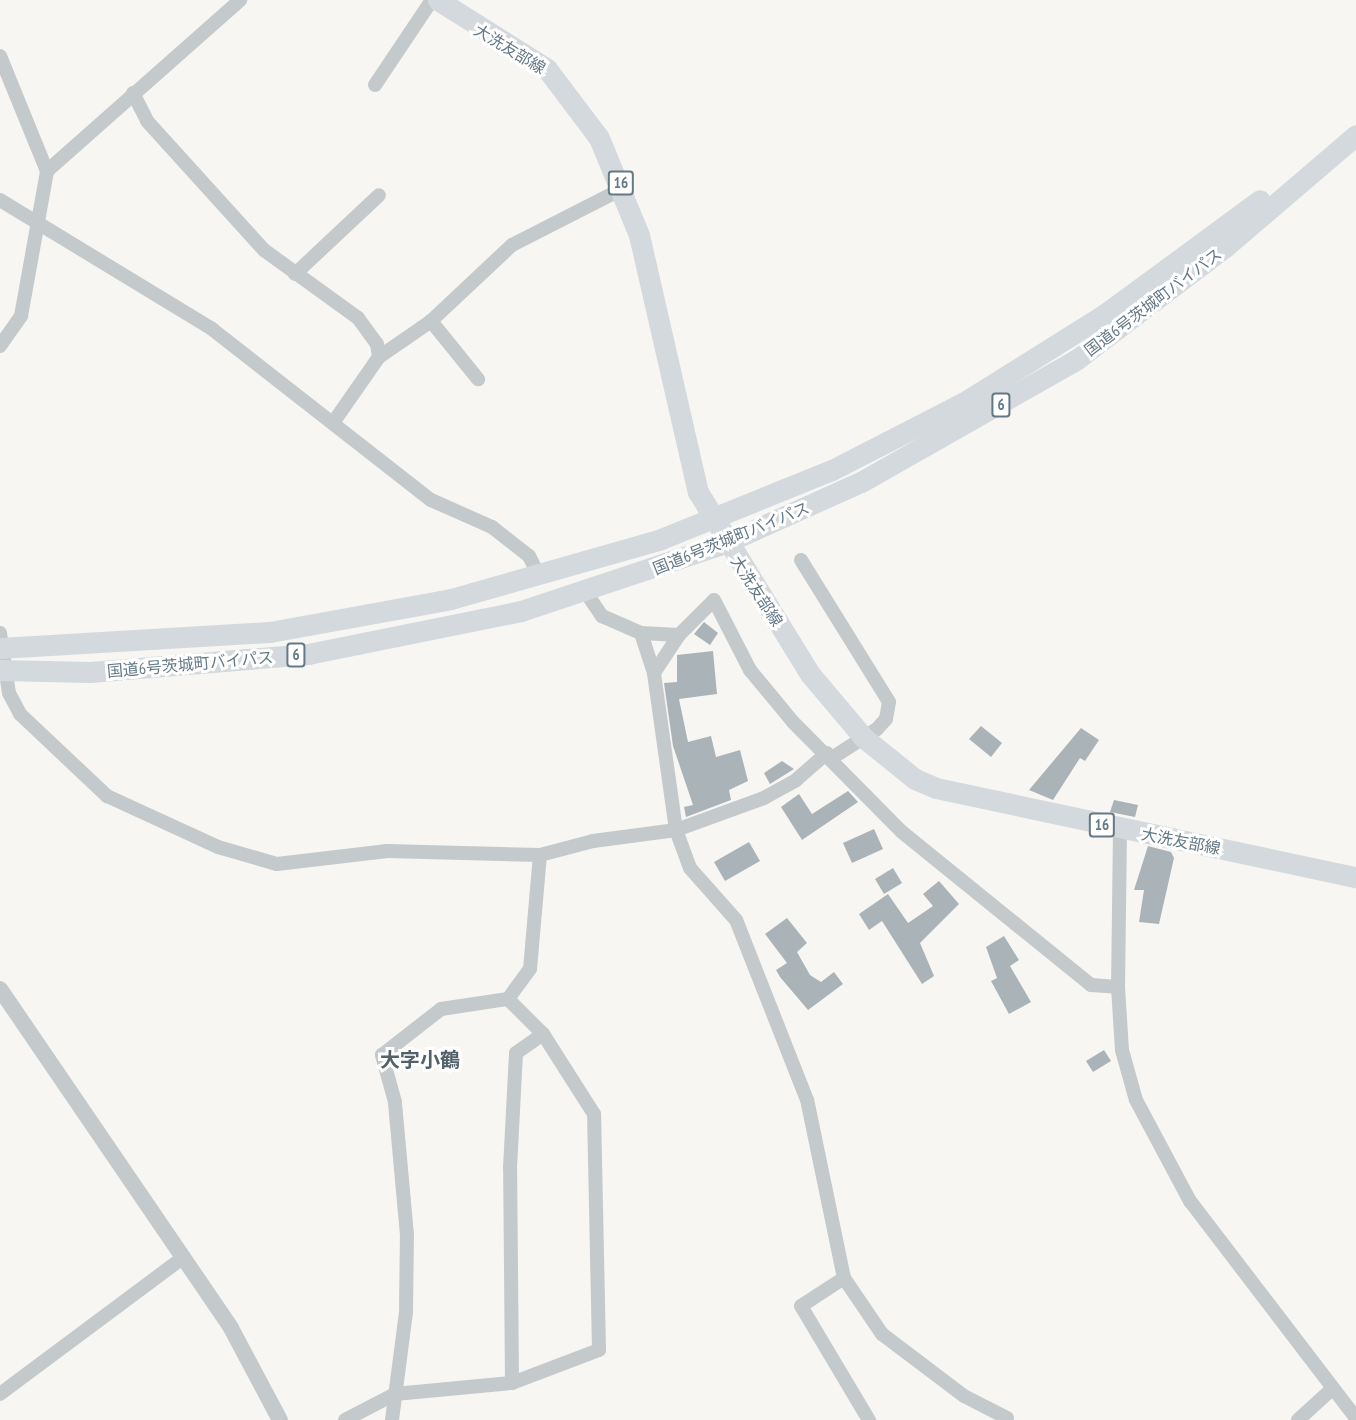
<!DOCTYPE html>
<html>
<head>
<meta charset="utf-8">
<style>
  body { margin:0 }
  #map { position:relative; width:1356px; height:1420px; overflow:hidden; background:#f7f6f3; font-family:"PT Sans Narrow","Noto Sans JP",sans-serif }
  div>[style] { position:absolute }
  .building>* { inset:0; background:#aab4b8 }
  .minor>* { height:14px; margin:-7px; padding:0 7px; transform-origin:7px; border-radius:7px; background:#c4c9cb }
  .tertiary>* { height:16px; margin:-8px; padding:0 8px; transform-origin:8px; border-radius:8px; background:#c4c9cb }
  .primary>* { height:21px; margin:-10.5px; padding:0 10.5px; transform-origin:10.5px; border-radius:10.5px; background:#d4d9dd }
  .trunk>* { height:21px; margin:-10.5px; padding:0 10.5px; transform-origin:10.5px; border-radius:10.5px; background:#d4d9dd }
  span { translate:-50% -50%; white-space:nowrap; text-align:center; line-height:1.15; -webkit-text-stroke:6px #fff; paint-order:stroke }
  .shield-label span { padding:2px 4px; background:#fff; border:2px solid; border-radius:4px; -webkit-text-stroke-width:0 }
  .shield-label { font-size:15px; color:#647986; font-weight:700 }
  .street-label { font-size:16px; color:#647986 }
  .quarter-label { font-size:20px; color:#52616a; font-weight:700 }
</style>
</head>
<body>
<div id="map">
  <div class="building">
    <i style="clip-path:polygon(704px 622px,718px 633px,710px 645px,694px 634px)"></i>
    <i style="clip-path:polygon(713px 651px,717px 694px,679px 699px,688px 742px,711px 736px,716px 757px,740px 750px,748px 781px,729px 790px,731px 800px,686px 817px,684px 807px,693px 805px,673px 746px,664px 683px,677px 682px,677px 655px)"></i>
    <i style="clip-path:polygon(981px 726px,1002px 743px,991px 757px,969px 739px)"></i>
    <i style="clip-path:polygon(1081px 728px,1099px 740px,1085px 761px,1080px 758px,1053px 800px,1029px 790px)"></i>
    <i style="clip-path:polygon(782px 761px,794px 769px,770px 784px,764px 773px)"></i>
    <i style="clip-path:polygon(848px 791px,858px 802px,802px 840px,781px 807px,799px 794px,812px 814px)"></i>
    <i style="clip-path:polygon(1114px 800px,1138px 805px,1135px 817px,1110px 812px)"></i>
    <i style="clip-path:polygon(874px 829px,883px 849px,852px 863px,843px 843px)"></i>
    <i style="clip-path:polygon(749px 842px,760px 861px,725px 881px,714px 862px)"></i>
    <i style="clip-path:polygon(1148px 846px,1171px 852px,1174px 858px,1159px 924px,1139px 922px,1144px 890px,1134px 890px)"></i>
    <i style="clip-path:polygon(893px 868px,902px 883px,884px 894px,875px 879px)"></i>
    <i style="clip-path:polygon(939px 881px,959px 904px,920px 943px,934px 976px,922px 984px,882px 921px,869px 930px,859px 914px,888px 894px,908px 923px,933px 906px,923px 894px)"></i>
    <i style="clip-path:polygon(787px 918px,807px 943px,797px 952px,810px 975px,821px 982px,834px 972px,843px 984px,808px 1010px,780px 977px,776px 970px,787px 963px,765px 934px)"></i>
    <i style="clip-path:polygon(1004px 936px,1019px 960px,1010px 966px,1031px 1002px,1009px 1014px,991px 981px,997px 978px,986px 947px)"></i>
    <i style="clip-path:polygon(1104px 1050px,1111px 1061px,1093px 1072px,1086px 1061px)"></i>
  </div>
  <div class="minor">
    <i style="left:0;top:56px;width:124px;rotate:67.8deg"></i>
    <i style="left:375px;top:85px;width:102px;rotate:-56.2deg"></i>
    <i style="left:133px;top:93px;width:31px;rotate:63deg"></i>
    <i style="left:147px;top:121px;width:174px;rotate:47.8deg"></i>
    <i style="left:264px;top:250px;width:116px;rotate:35.9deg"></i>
    <i style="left:358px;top:318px;width:32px;rotate:54deg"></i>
    <i style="left:377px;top:344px;width:13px;rotate:81deg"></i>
    <i style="left:0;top:200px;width:248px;rotate:31.3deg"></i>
    <i style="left:212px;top:329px;width:278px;rotate:38deg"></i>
    <i style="left:431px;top:500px;width:67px;rotate:23.9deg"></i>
    <i style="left:492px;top:527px;width:47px;rotate:38.1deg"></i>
    <i style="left:529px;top:556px;width:20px;rotate:63deg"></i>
    <i style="left:295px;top:274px;width:115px;rotate:-43.2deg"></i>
    <i style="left:431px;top:321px;width:75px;rotate:51deg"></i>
    <i style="left:0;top:346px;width:37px;rotate:-55deg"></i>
    <i style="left:21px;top:316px;width:147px;rotate:-79.8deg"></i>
    <i style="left:47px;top:171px;width:258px;rotate:-41.5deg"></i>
    <i style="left:335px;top:420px;width:77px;rotate:-55.1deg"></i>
    <i style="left:379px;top:357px;width:63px;rotate:-34.7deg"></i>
    <i style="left:431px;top:321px;width:111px;rotate:-43.2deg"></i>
    <i style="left:512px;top:245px;width:126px;rotate:-27deg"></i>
    <i style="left:801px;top:560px;width:167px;rotate:58.2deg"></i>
    <i style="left:889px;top:702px;width:17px;rotate:100deg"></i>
    <i style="left:886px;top:719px;width:13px;rotate:132deg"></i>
    <i style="left:877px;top:729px;width:54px;rotate:147.2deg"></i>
    <i style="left:587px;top:594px;width:27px;rotate:56deg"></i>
    <i style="left:602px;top:616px;width:43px;rotate:23.6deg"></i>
    <i style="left:641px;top:633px;width:38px;rotate:3deg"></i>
    <i style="left:0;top:633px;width:61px;rotate:81.5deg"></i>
    <i style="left:9px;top:693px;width:24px;rotate:62deg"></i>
    <i style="left:20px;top:714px;width:120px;rotate:43.3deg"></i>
    <i style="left:107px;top:796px;width:122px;rotate:24.7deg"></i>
    <i style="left:218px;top:847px;width:61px;rotate:16.1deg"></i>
    <i style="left:277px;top:864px;width:111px;rotate:-6.7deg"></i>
    <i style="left:387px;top:851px;width:153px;rotate:1.5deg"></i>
    <i style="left:540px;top:855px;width:55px;rotate:-14.8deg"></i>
    <i style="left:593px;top:841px;width:84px;rotate:-7.5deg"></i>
    <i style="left:676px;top:830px;width:94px;rotate:-20deg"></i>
    <i style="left:764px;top:798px;width:37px;rotate:-29deg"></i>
    <i style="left:796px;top:780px;width:41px;rotate:-41.1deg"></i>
    <i style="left:641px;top:633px;width:42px;rotate:72deg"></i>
    <i style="left:1120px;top:828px;width:159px;rotate:90.7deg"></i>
    <i style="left:1118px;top:987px;width:63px;rotate:86.4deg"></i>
    <i style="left:1122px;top:1050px;width:52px;rotate:74.4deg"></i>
    <i style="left:1136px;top:1100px;width:115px;rotate:61.9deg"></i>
    <i style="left:1190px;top:1201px;width:273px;rotate:52.6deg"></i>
    <i style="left:844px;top:1278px;width:51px;rotate:146.9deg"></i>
    <i style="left:801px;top:1306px;width:133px;rotate:59.2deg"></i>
    <i style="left:512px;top:1383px;width:215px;rotate:-90.5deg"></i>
    <i style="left:510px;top:1168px;width:115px;rotate:-87deg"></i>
    <i style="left:516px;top:1053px;width:33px;rotate:-35deg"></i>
    <i style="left:0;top:1394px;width:229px;rotate:-36.7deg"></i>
    <i style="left:1007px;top:1418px;width:48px;rotate:-152.9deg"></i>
    <i style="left:964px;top:1396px;width:103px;rotate:-142.9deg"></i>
    <i style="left:882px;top:1334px;width:68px;rotate:-124.2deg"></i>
    <i style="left:844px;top:1278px;width:182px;rotate:-101.7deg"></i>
    <i style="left:807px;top:1100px;width:193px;rotate:-111.5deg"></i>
    <i style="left:736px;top:920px;width:69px;rotate:-131.5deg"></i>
    <i style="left:690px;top:868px;width:40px;rotate:-110.2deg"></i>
    <i style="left:676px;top:830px;width:159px;rotate:-98deg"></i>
    <i style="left:654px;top:673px;width:45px;rotate:-56.7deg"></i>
    <i style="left:679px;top:635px;width:49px;rotate:-45deg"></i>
    <i style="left:714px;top:600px;width:79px;rotate:62.8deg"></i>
    <i style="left:750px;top:670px;width:67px;rotate:50.4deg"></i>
    <i style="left:793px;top:722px;width:155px;rotate:45.3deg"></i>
    <i style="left:902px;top:832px;width:243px;rotate:39deg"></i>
    <i style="left:1091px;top:985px;width:27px;rotate:4deg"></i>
    <i style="left:345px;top:1420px;width:56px;rotate:-27.5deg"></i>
    <i style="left:395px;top:1394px;width:118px;rotate:-5.4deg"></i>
    <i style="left:512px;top:1383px;width:93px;rotate:-20.8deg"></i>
    <i style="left:599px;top:1350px;width:236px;rotate:-91.2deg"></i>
    <i style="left:594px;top:1114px;width:95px;rotate:-122.5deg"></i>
    <i style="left:543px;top:1034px;width:49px;rotate:-135deg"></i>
    <i style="left:392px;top:1420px;width:109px;rotate:-82.6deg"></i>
    <i style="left:406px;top:1312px;width:77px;rotate:-89.3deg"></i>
    <i style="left:407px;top:1235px;width:134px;rotate:-95.2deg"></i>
    <i style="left:395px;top:1102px;width:49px;rotate:-105.5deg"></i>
    <i style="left:382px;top:1055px;width:75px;rotate:-37.9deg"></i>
    <i style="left:441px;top:1009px;width:68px;rotate:-8.5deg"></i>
    <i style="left:508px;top:999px;width:37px;rotate:-54deg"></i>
    <i style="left:530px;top:969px;width:114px;rotate:-85deg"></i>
    <i style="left:1298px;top:1420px;width:47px;rotate:-42.4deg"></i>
  </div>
  <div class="tertiary">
    <i style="left:0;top:989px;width:410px;rotate:55.7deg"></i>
    <i style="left:231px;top:1328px;width:104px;rotate:62deg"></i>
  </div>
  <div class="primary">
    <i style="left:438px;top:0;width:129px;rotate:32.3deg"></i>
    <i style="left:547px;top:69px;width:86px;rotate:53deg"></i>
    <i style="left:599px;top:138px;width:105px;rotate:67.6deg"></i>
    <i style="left:639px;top:235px;width:264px;rotate:77.1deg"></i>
    <i style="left:698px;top:492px;width:214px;rotate:58.4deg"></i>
    <i style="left:810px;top:674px;width:84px;rotate:49.8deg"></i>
    <i style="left:864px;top:738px;width:65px;rotate:38.8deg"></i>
    <i style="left:915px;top:779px;width:23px;rotate:23deg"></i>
    <i style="left:936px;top:788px;width:429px;rotate:12deg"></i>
  </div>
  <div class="trunk">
    <i style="left:0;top:648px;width:270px;rotate:-3.4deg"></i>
    <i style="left:270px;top:632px;width:184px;rotate:-10.3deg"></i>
    <i style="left:451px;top:599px;width:218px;rotate:-15.9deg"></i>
    <i style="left:661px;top:539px;width:184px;rotate:-22deg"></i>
    <i style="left:832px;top:470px;width:153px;rotate:-27.2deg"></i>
    <i style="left:968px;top:400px;width:162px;rotate:-32.1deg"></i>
    <i style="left:1105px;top:314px;width:192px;rotate:-36.3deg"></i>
    <i style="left:0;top:670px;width:90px;rotate:1.3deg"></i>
    <i style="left:90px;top:672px;width:219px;rotate:-4.7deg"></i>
    <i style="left:308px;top:654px;width:217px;rotate:-11.4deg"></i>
    <i style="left:521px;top:611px;width:215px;rotate:-18.4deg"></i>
    <i style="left:725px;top:543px;width:149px;rotate:-24.2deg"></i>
    <i style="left:861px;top:482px;width:247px;rotate:-29.6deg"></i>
    <i style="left:1076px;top:360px;width:187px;rotate:-37.2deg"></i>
    <i style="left:1225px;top:247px;width:172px;rotate:-40.5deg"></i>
  </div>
  <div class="shield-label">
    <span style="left:621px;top:183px">16</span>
    <span style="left:1001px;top:405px">6</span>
    <span style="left:296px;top:655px">6</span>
    <span style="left:1102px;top:825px">16</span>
  </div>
  <div class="street-label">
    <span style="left:510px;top:49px;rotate:31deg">大洗友部線</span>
    <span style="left:1153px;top:302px;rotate:-37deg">国道6号茨城町バイパス</span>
    <span style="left:731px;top:538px;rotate:-22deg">国道6号茨城町バイパス</span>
    <span style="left:757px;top:591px;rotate:57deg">大洗友部線</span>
    <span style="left:190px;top:664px;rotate:-5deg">国道6号茨城町バイパス</span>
    <span style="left:1181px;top:841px;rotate:11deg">大洗友部線</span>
  </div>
  <div class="quarter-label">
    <span style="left:420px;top:1060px">大字小鶴</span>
  </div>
</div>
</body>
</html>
